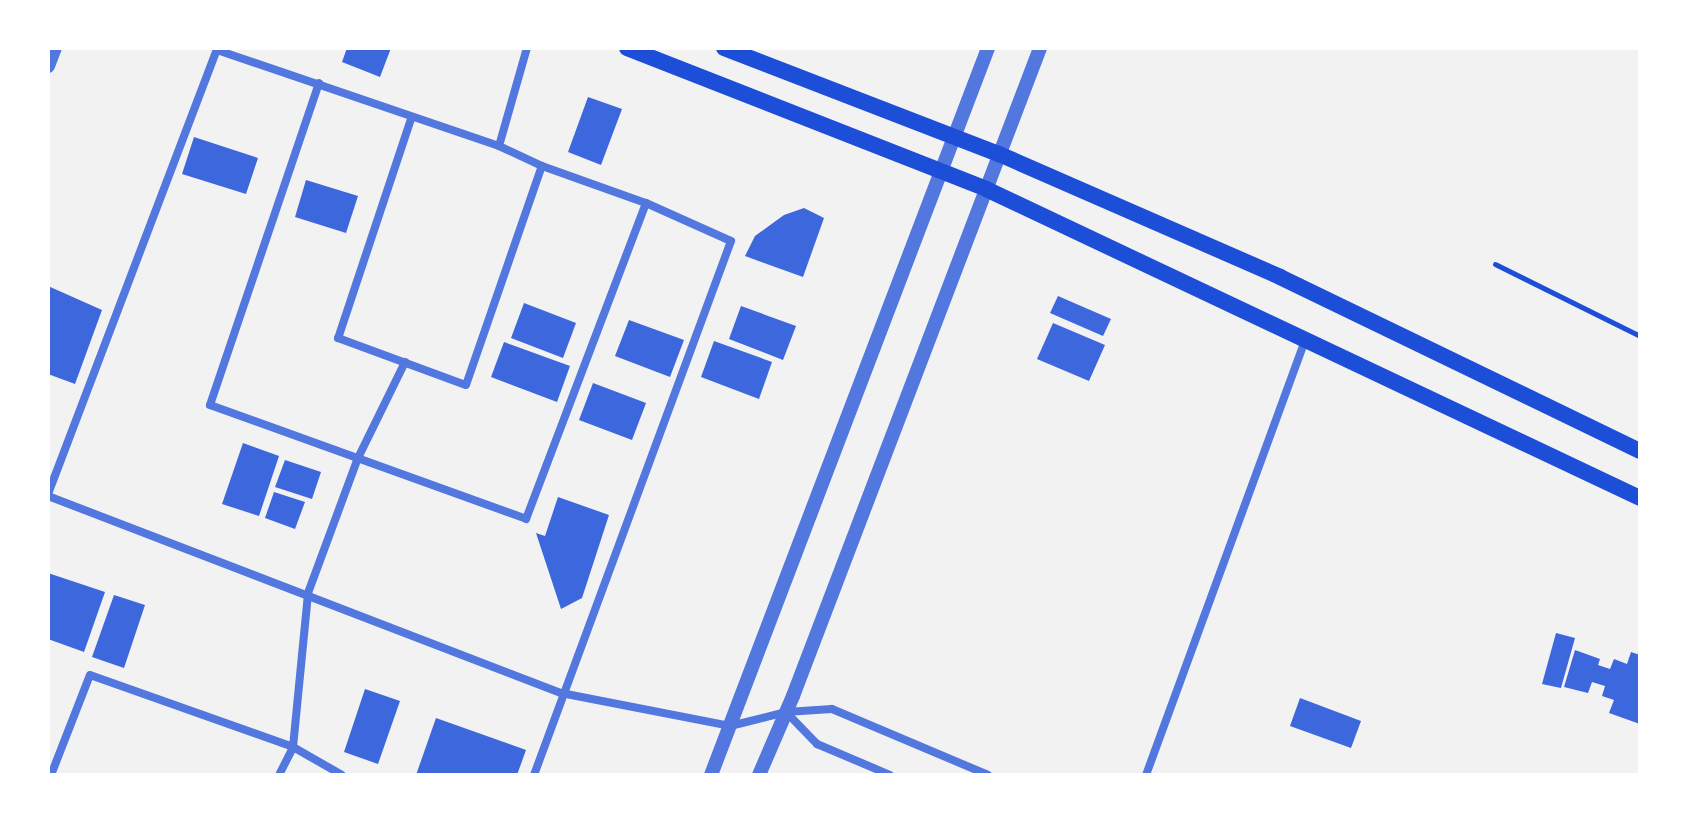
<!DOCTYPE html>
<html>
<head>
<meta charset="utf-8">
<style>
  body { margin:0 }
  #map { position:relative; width:1688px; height:823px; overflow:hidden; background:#f2f2f2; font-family:"Noto Sans",sans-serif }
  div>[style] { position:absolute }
  .building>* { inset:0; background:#3d67dc }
  .path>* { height:5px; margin:-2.5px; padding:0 2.5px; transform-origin:2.5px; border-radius:2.5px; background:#1d4ed8 }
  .minor>* { height:8px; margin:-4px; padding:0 4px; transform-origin:4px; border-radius:4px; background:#5277de }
  .tertiary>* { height:14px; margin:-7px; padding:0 7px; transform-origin:7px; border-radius:7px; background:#5277de }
  .secondary>* { height:16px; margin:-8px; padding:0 8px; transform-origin:8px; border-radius:8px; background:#1d4ed8 }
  span { translate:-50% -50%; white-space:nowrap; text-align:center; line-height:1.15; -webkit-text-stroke:8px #fff; paint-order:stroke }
  .frame { position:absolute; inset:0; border:50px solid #fff; pointer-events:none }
</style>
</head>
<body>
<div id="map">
  <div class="building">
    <i style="clip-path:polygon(347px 48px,391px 48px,380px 77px,342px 62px)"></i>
    <i style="clip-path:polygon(588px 97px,622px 109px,601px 165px,568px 152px)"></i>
    <i style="clip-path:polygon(194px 137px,258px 158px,246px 194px,182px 174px)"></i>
    <i style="clip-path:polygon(306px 180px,358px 196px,346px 233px,295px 217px)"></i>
    <i style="clip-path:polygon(804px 208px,824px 218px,803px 277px,745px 256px,755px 236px,784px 215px)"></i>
    <i style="clip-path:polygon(48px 286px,102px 310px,75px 384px,48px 374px)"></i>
    <i style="clip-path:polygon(1058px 296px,1111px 319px,1103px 336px,1050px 313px)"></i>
    <i style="clip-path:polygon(524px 303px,576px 323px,563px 358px,511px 338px)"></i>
    <i style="clip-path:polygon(741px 306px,796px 326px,783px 360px,729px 339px)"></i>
    <i style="clip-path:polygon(629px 320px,684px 340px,670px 377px,615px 356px)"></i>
    <i style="clip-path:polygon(1053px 323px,1105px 345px,1089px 381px,1037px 359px)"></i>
    <i style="clip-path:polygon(714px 341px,772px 362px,759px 399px,701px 377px)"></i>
    <i style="clip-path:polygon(504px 342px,570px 366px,557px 402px,491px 377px)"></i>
    <i style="clip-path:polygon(593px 383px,646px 403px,632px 440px,579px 420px)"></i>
    <i style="clip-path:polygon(243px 443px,279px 456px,259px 516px,222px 504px)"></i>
    <i style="clip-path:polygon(285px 460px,321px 472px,312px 499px,275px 487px)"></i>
    <i style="clip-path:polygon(274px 492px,305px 502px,295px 529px,265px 518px)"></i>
    <i style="clip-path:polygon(558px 497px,609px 515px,582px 598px,561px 609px,536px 533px,545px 536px)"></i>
    <i style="clip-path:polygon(48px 573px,105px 592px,84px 652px,48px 639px)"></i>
    <i style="clip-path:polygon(114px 595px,145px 605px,124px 668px,92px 657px)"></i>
    <i style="clip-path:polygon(1556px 633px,1575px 638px,1561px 688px,1542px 684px)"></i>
    <i style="clip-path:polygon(1575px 650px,1600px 659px,1598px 665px,1610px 669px,1614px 659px,1627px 664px,1631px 652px,1640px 655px,1640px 724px,1609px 713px,1614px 700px,1602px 696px,1605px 686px,1592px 682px,1588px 693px,1564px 687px)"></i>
    <i style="clip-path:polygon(365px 689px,400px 701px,378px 764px,344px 752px)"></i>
    <i style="clip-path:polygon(1300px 698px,1361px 721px,1351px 748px,1290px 726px)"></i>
    <i style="clip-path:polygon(436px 718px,526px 750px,517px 775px,416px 775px)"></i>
  </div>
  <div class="path">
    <i style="left:1495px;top:264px;width:162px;rotate:26.4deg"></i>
  </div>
  <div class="minor">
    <i style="left:319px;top:83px;width:340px;rotate:108.7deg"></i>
    <i style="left:210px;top:405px;width:336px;rotate:19.8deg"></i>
    <i style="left:526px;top:519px;width:338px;rotate:-69.2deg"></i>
    <i style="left:411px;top:119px;width:231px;rotate:108.4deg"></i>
    <i style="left:338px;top:338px;width:136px;rotate:20.2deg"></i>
    <i style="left:466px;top:385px;width:232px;rotate:-70.9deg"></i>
    <i style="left:499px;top:146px;width:102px;rotate:-74.1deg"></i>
    <i style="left:48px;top:494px;width:475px;rotate:-69.2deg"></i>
    <i style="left:217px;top:50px;width:298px;rotate:18.8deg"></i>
    <i style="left:499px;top:146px;width:47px;rotate:24.9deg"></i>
    <i style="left:542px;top:166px;width:110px;rotate:19.6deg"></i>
    <i style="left:646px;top:203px;width:93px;rotate:24.1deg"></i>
    <i style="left:731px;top:241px;width:569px;rotate:110.25deg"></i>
    <i style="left:48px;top:496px;width:550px;rotate:21.01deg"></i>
    <i style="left:561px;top:693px;width:172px;rotate:11deg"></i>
    <i style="left:730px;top:726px;width:58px;rotate:-14deg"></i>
    <i style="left:786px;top:712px;width:46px;rotate:-3.7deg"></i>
    <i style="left:832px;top:709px;width:169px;rotate:22.9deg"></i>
    <i style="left:786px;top:712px;width:45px;rotate:45.9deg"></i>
    <i style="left:817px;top:744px;width:79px;rotate:23deg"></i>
    <i style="left:51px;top:775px;width:107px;rotate:-68.7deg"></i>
    <i style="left:90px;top:675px;width:215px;rotate:19.5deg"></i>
    <i style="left:293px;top:747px;width:56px;rotate:29.7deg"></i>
    <i style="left:279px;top:775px;width:31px;rotate:-63deg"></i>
    <i style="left:293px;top:747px;width:155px;rotate:-84.4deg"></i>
    <i style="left:308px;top:593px;width:144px;rotate:-69.7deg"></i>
    <i style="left:358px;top:458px;width:107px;rotate:-63.9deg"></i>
    <i style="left:1146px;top:775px;width:463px;rotate:-69.9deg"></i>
  </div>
  <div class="tertiary">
    <i style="left:48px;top:66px;width:19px;rotate:-69deg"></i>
    <i style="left:711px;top:775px;width:778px;rotate:-69.14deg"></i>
    <i style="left:759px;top:775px;width:86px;rotate:-66.7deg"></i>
    <i style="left:793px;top:696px;width:693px;rotate:-69.13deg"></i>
  </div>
  <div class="secondary">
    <i style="left:627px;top:48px;width:386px;rotate:21.4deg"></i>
    <i style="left:986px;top:189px;width:723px;rotate:25.29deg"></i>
    <i style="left:724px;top:48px;width:295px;rotate:21.1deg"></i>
    <i style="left:999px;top:154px;width:307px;rotate:23.6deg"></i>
    <i style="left:1280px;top:277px;width:400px;rotate:25.8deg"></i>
  </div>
  <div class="frame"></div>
</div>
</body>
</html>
